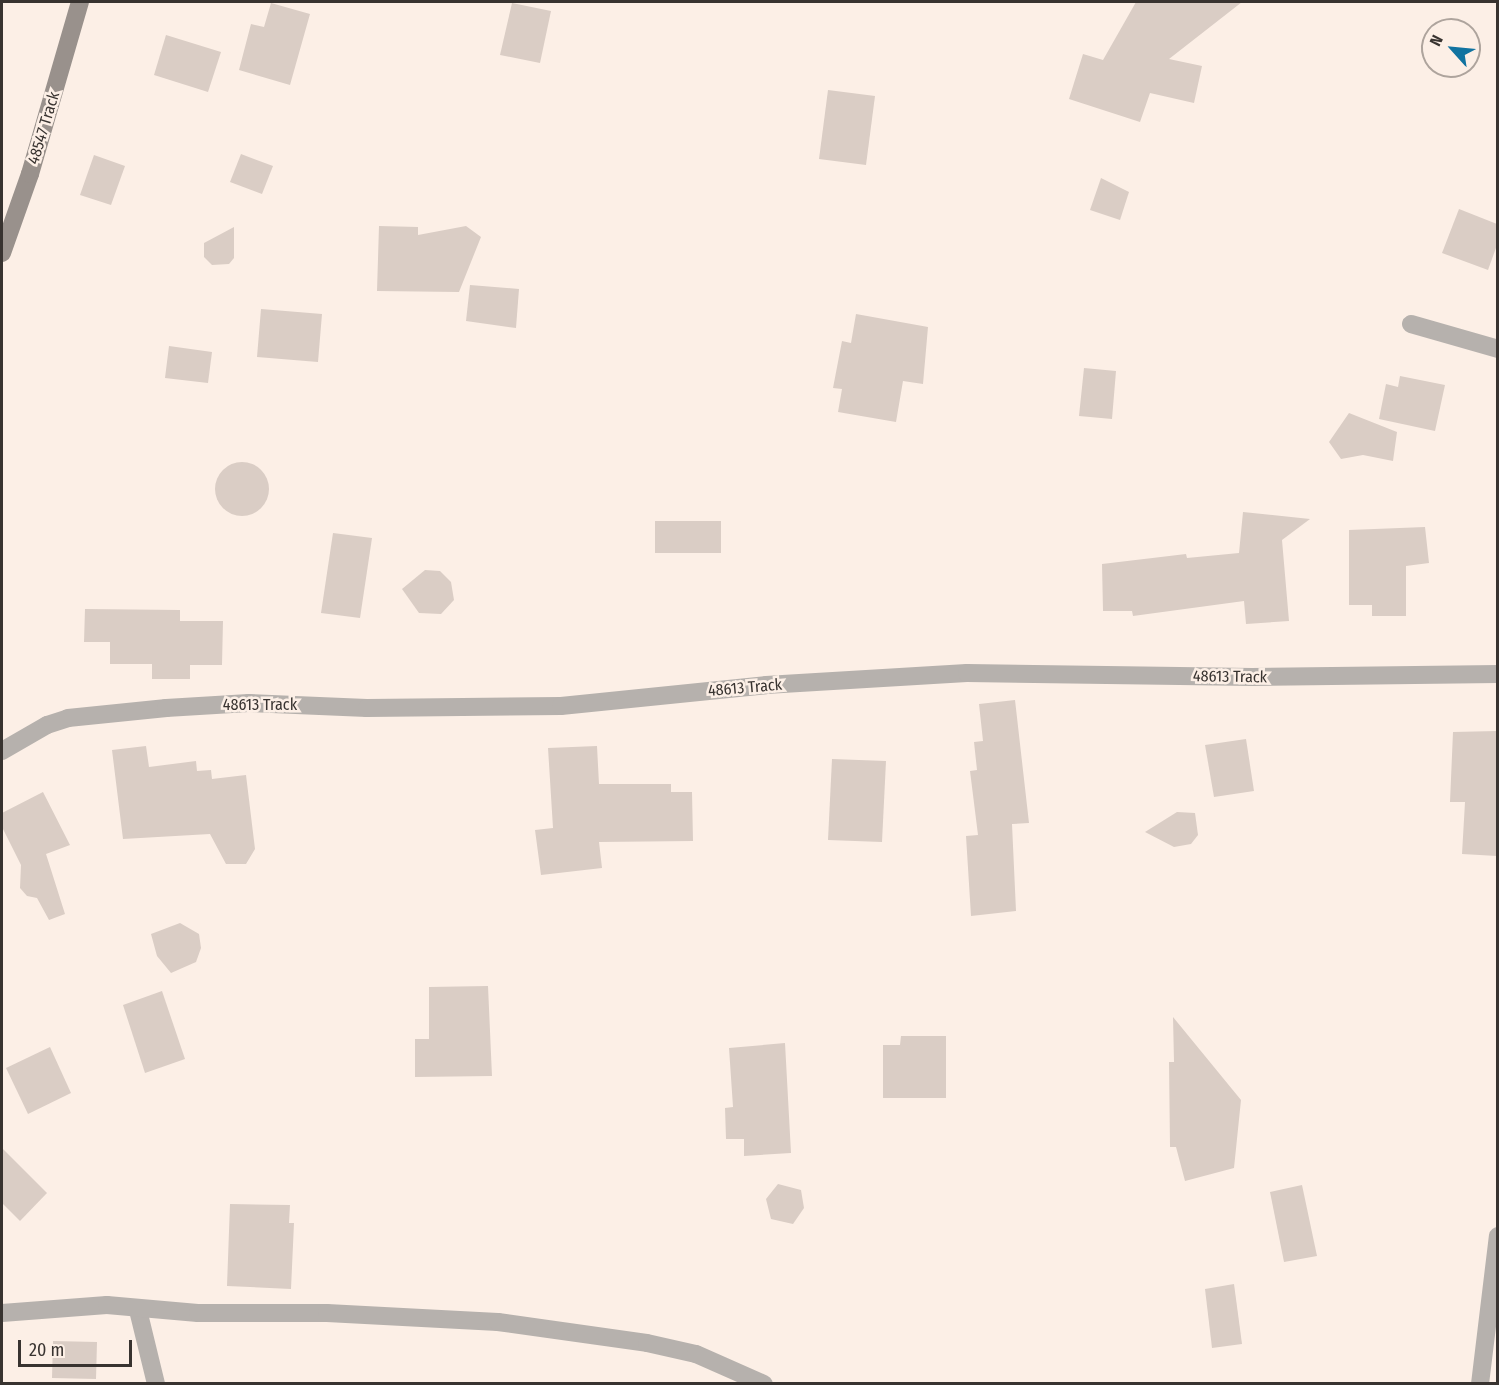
<!DOCTYPE html>
<html>
<head>
<meta charset="utf-8">
<style>
  body { margin:0 }
  #map { position:relative; width:1499px; height:1385px; overflow:hidden; background:#fcefe6; font-family:"Fira Sans Condensed",sans-serif }
  div>[style] { position:absolute }
  .building>* { inset:0; background:#dacdc5 }
  .round { border-radius:50% }
  .street>* { height:18px; margin:-9px; padding:0 9px; transform-origin:9px; border-radius:9px; background:#b6b1ad }
  .secondary>* { height:18px; margin:-9px; padding:0 9px; transform-origin:9px; border-radius:9px; background:#99918c }
  span { translate:-50% -50%; white-space:nowrap; text-align:center; line-height:1.15; -webkit-text-stroke:5px #fcefe6; paint-order:stroke }
  .street-label { font-size:16px; color:#383330 }
  .frame { position:absolute; inset:0; border:3px solid #383330; pointer-events:none }
  .north { position:absolute; left:1421px; top:18px; width:60px; height:60px; box-sizing:border-box; background:#fcefe6; border:2px solid #aea49d; border-radius:50%; rotate:297deg; font-size:16px; font-weight:700; line-height:24px; text-align:center; color:#383330 }
  .north::after { content:''; display:block; margin:auto; width:21px; height:27px; background:#1173a0; clip-path:polygon(50% 0,100% 100%,50% 72%,0 100%) }
  .scale { position:absolute; left:18px; top:1340px; width:114px; height:27px; box-sizing:border-box; border:3px solid #383330; border-top:0; padding-left:8px; font-size:18px; line-height:21px; white-space:nowrap; color:#383330; -webkit-text-stroke:4px #fcefe6; paint-order:stroke }
</style>
</head>
<body>
<div id="map">
  <div class="building">
    <i style="clip-path:polygon(1136px 2px,1242px 2px,1169px 59px,1202px 66px,1194px 103px,1150px 93px,1140px 122px,1069px 99px,1083px 54px,1103px 60px)"></i>
    <i style="clip-path:polygon(271px 3px,310px 14px,290px 85px,239px 70px,251px 24px,264px 27px)"></i>
    <i style="clip-path:polygon(512px 3px,551px 11px,540px 63px,500px 55px)"></i>
    <i style="clip-path:polygon(166px 35px,221px 52px,208px 92px,154px 75px)"></i>
    <i style="clip-path:polygon(828px 90px,875px 96px,866px 165px,819px 159px)"></i>
    <i style="clip-path:polygon(241px 154px,273px 166px,262px 194px,230px 182px)"></i>
    <i style="clip-path:polygon(94px 155px,125px 166px,111px 205px,80px 195px)"></i>
    <i style="clip-path:polygon(1101px 178px,1129px 192px,1120px 220px,1090px 210px)"></i>
    <i style="clip-path:polygon(1459px 209px,1497px 224px,1497px 245px,1488px 270px,1442px 253px)"></i>
    <i style="clip-path:polygon(379px 226px,418px 227px,418px 235px,466px 226px,481px 237px,459px 292px,377px 291px)"></i>
    <i style="clip-path:polygon(234px 227px,234px 258px,229px 264px,212px 265px,204px 257px,204px 243px)"></i>
    <i style="clip-path:polygon(470px 285px,519px 289px,516px 328px,466px 321px)"></i>
    <i style="clip-path:polygon(261px 309px,322px 314px,318px 362px,257px 357px)"></i>
    <i style="clip-path:polygon(856px 314px,928px 327px,923px 384px,903px 381px,896px 422px,838px 412px,842px 389px,833px 388px,842px 341px,851px 343px)"></i>
    <i style="clip-path:polygon(169px 346px,212px 352px,208px 383px,165px 378px)"></i>
    <i style="clip-path:polygon(1084px 368px,1116px 371px,1112px 419px,1079px 416px)"></i>
    <i style="clip-path:polygon(1400px 376px,1445px 385px,1435px 431px,1379px 419px,1386px 384px,1398px 387px)"></i>
    <i style="clip-path:polygon(1349px 413px,1397px 432px,1393px 461px,1363px 455px,1341px 459px,1329px 442px)"></i>
    <i class="round" style="left:215px;top:462px;width:54px;height:54px"></i>
    <i style="clip-path:polygon(1243px 512px,1310px 519px,1282px 540px,1289px 621px,1246px 624px,1244px 601px,1133px 616px,1132px 611px,1103px 611px,1102px 564px,1186px 554px,1187px 558px,1239px 553px)"></i>
    <i style="clip-path:polygon(655px 521px,721px 521px,721px 553px,655px 553px)"></i>
    <i style="clip-path:polygon(1425px 527px,1429px 563px,1406px 566px,1406px 616px,1372px 616px,1372px 605px,1349px 605px,1349px 530px)"></i>
    <i style="clip-path:polygon(333px 533px,372px 538px,360px 618px,321px 613px)"></i>
    <i style="clip-path:polygon(425px 570px,440px 571px,451px 582px,454px 600px,441px 614px,419px 613px,402px 589px)"></i>
    <i style="clip-path:polygon(85px 609px,180px 610px,180px 621px,223px 621px,222px 665px,190px 665px,190px 679px,152px 679px,152px 664px,110px 664px,110px 642px,84px 642px)"></i>
    <i style="clip-path:polygon(1015px 700px,1029px 823px,1012px 824px,1016px 911px,971px 916px,966px 836px,978px 835px,970px 771px,977px 770px,974px 742px,983px 741px,979px 704px)"></i>
    <i style="clip-path:polygon(1497px 731px,1497px 856px,1462px 854px,1465px 802px,1450px 802px,1453px 732px)"></i>
    <i style="clip-path:polygon(1246px 739px,1254px 791px,1214px 797px,1205px 745px)"></i>
    <i style="clip-path:polygon(146px 746px,149px 767px,196px 761px,197px 771px,211px 770px,212px 779px,246px 775px,255px 849px,246px 864px,226px 864px,210px 834px,123px 839px,112px 750px)"></i>
    <i style="clip-path:polygon(597px 746px,599px 784px,671px 784px,671px 792px,692px 792px,693px 841px,599px 842px,602px 868px,541px 875px,535px 830px,553px 828px,548px 748px)"></i>
    <i style="clip-path:polygon(832px 759px,886px 761px,882px 842px,828px 840px)"></i>
    <i style="clip-path:polygon(43px 792px,70px 845px,46px 854px,65px 914px,49px 920px,37px 898px,27px 896px,20px 888px,21px 865px,2px 827px,2px 813px)"></i>
    <i style="clip-path:polygon(1177px 812px,1195px 813px,1198px 835px,1191px 844px,1174px 847px,1145px 832px)"></i>
    <i style="clip-path:polygon(180px 923px,199px 934px,201px 948px,196px 962px,171px 973px,157px 956px,151px 934px)"></i>
    <i style="clip-path:polygon(488px 986px,492px 1076px,415px 1077px,415px 1039px,429px 1039px,429px 987px)"></i>
    <i style="clip-path:polygon(162px 991px,185px 1059px,145px 1073px,123px 1005px)"></i>
    <i style="clip-path:polygon(1173px 1017px,1241px 1100px,1234px 1168px,1185px 1181px,1176px 1147px,1170px 1147px,1169px 1062px,1174px 1062px)"></i>
    <i style="clip-path:polygon(901px 1036px,946px 1036px,946px 1098px,883px 1098px,883px 1045px,900px 1045px)"></i>
    <i style="clip-path:polygon(785px 1043px,791px 1153px,744px 1156px,744px 1139px,726px 1139px,725px 1108px,733px 1107px,729px 1048px)"></i>
    <i style="clip-path:polygon(50px 1047px,71px 1093px,28px 1114px,6px 1068px)"></i>
    <i style="clip-path:polygon(2px 1148px,47px 1193px,20px 1221px,2px 1203px)"></i>
    <i style="clip-path:polygon(778px 1184px,801px 1190px,804px 1208px,793px 1224px,771px 1219px,766px 1199px)"></i>
    <i style="clip-path:polygon(1302px 1185px,1317px 1256px,1284px 1262px,1270px 1192px)"></i>
    <i style="clip-path:polygon(230px 1204px,290px 1205px,289px 1223px,294px 1223px,291px 1289px,227px 1286px)"></i>
    <i style="clip-path:polygon(1234px 1284px,1242px 1344px,1212px 1348px,1205px 1289px)"></i>
    <i style="clip-path:polygon(53px 1341px,97px 1342px,96px 1379px,52px 1378px)"></i>
  </div>
  <div class="street">
    <i style="left:1411px;top:324px;width:91px;rotate:16deg"></i>
    <i style="left:2px;top:751px;width:52px;rotate:-30deg"></i>
    <i style="left:47px;top:725px;width:22px;rotate:-18deg"></i>
    <i style="left:68px;top:718px;width:99px;rotate:-5.8deg"></i>
    <i style="left:166px;top:708px;width:83px;rotate:-3.4deg"></i>
    <i style="left:249px;top:703px;width:118px;rotate:2.4deg"></i>
    <i style="left:367px;top:708px;width:194px;rotate:-0.6deg"></i>
    <i style="left:561px;top:706px;width:206px;rotate:-5.8deg"></i>
    <i style="left:766px;top:685px;width:201px;rotate:-3.4deg"></i>
    <i style="left:967px;top:673px;width:285px;rotate:0.8deg"></i>
    <i style="left:1252px;top:677px;width:246px;rotate:-0.7deg"></i>
    <i style="left:138px;top:1310px;width:76px;rotate:76.3deg"></i>
    <i style="left:2px;top:1313px;width:105px;rotate:-4.4deg"></i>
    <i style="left:107px;top:1305px;width:91px;rotate:5deg"></i>
    <i style="left:198px;top:1313px;width:129px"></i>
    <i style="left:327px;top:1313px;width:171px;rotate:3deg"></i>
    <i style="left:498px;top:1322px;width:150px;rotate:8deg"></i>
    <i style="left:647px;top:1343px;width:50px;rotate:12.7deg"></i>
    <i style="left:696px;top:1354px;width:74px;rotate:23.8deg"></i>
    <i style="left:1480px;top:1384px;width:149px;rotate:-83.1deg"></i>
  </div>
  <div class="secondary">
    <i style="left:2px;top:253px;width:84px;rotate:-70.5deg"></i>
    <i style="left:30px;top:174px;width:179px;rotate:-73.8deg"></i>
  </div>
  <div class="street-label">
    <span style="left:44px;top:128px;rotate:-73deg">48547 Track</span>
    <span style="left:1230px;top:677px;rotate:1deg">48613 Track</span>
    <span style="left:745px;top:688px;rotate:-5deg">48613 Track</span>
    <span style="left:260px;top:705px">48613 Track</span>
  </div>
  <div class="frame"></div>
  <div class="north">N</div>
  <div class="scale">20 m</div>
</div>
</body>
</html>
